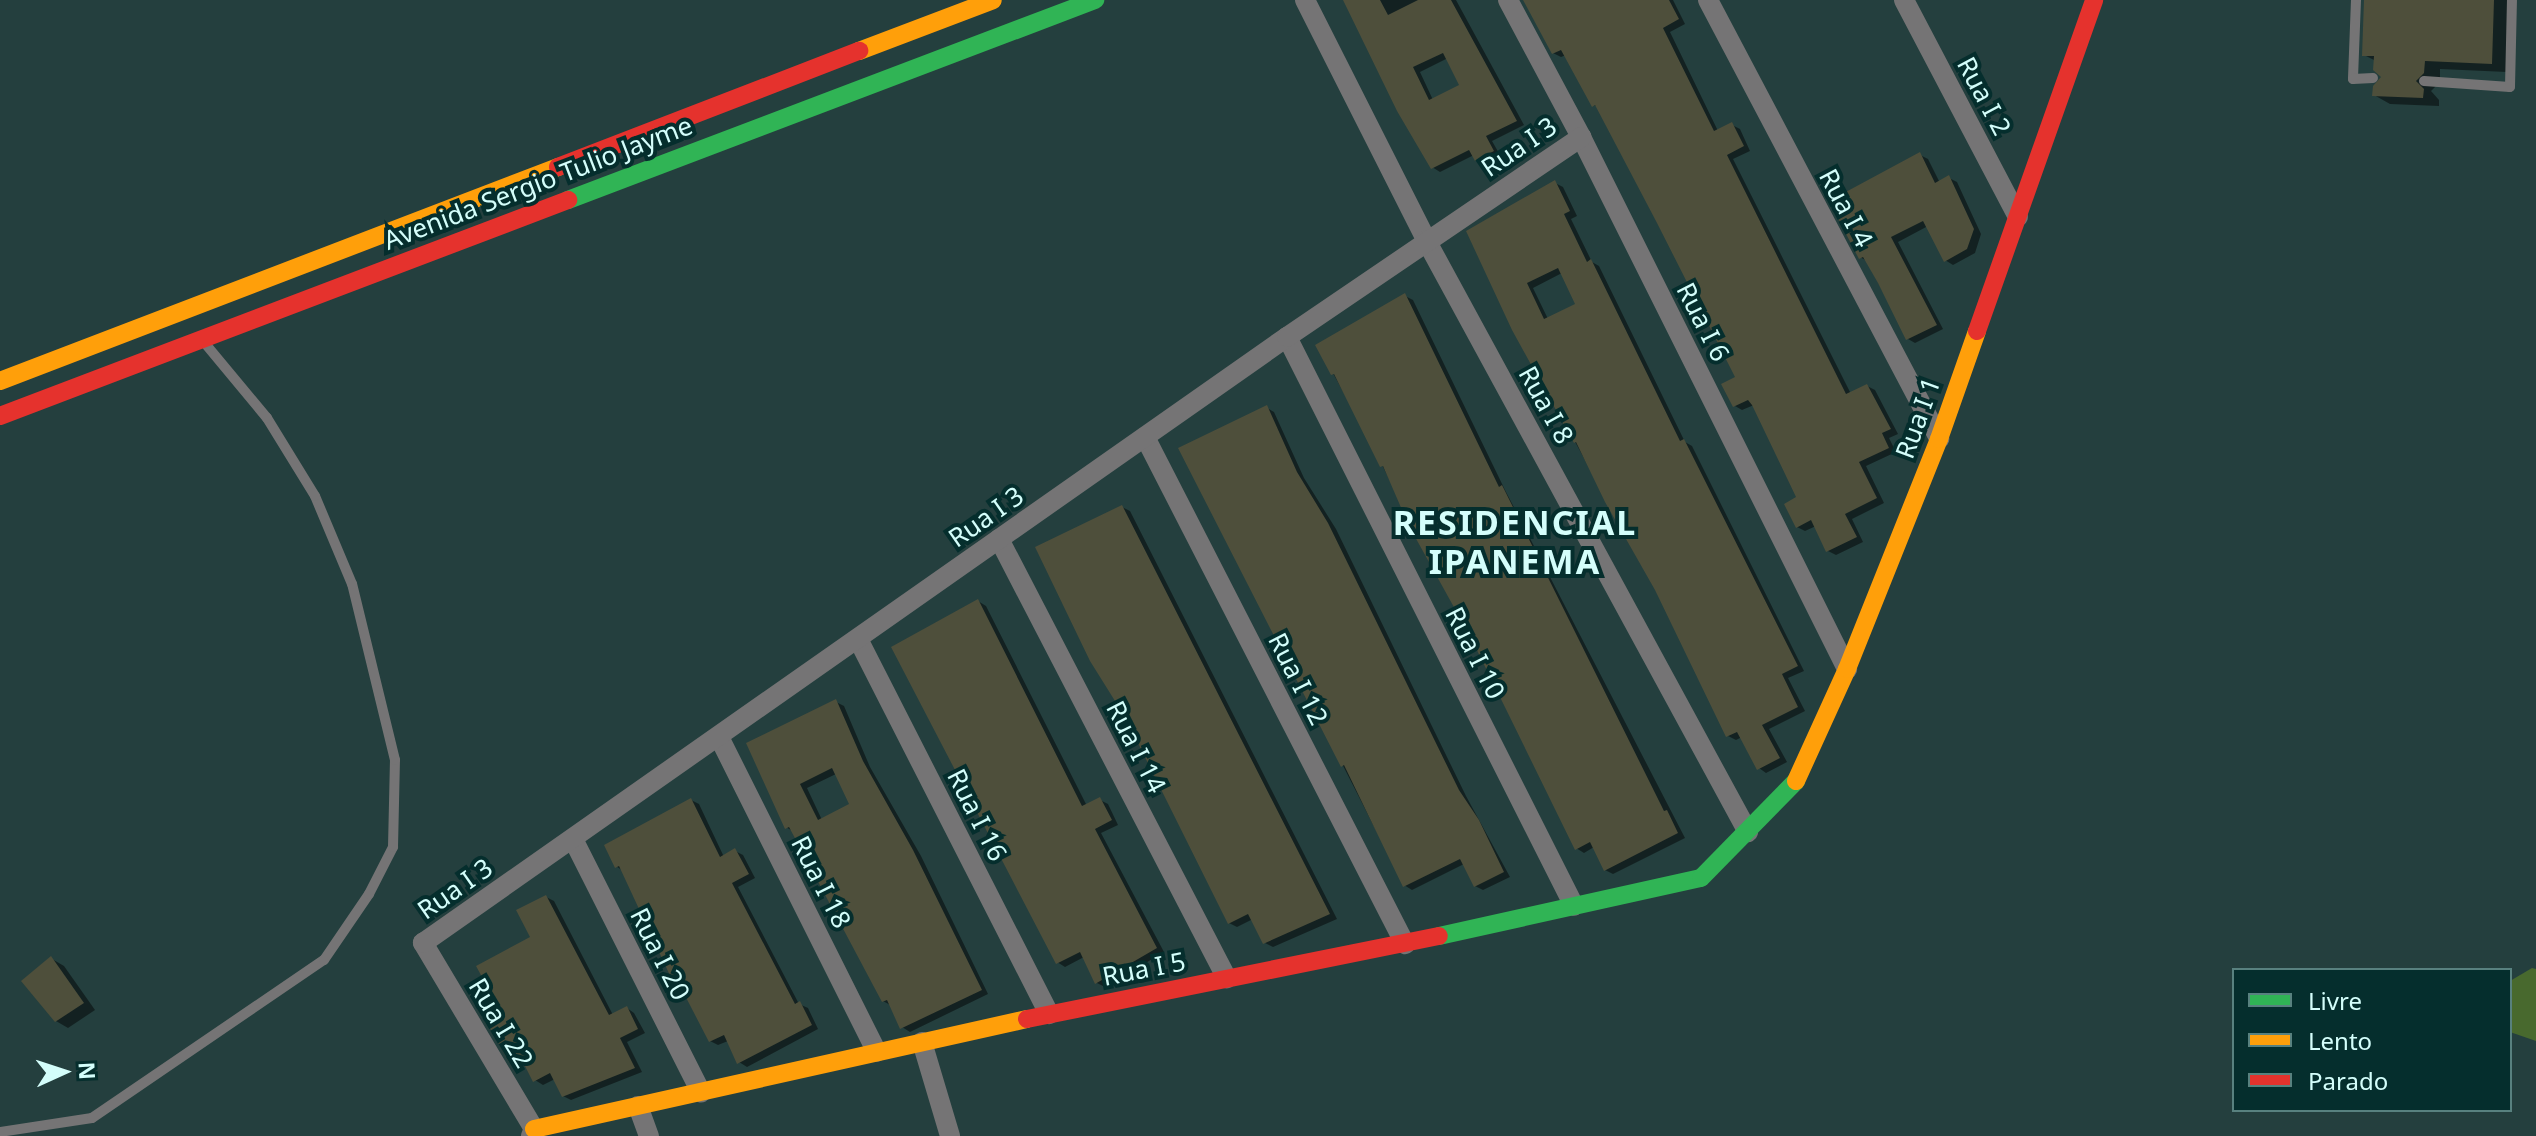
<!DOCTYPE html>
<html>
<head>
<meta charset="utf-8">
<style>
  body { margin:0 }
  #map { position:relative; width:2536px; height:1136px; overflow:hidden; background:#243f3e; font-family:"Noto Sans",sans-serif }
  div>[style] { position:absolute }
  .green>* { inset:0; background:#48692e }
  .shadow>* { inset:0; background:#0007 }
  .building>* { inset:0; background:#4e4f3b }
  .lane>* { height:10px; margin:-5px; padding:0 5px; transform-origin:5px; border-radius:5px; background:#757475 }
  .street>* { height:20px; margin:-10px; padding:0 10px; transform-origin:10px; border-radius:10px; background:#757475 }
  .fast>* { height:18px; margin:-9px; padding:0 9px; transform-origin:9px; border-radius:9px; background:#30b455 }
  .slow>* { height:18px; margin:-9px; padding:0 9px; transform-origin:9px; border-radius:9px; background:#ff9f0a }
  .jam>* { height:18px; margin:-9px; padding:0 9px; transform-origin:9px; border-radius:9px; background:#e5322d }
  span { translate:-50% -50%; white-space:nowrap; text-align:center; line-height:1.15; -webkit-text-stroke:8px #052e2d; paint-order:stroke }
  .street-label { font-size:26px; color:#d4fefb }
  .district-label { font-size:34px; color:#d4fefb; font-weight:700; letter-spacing:2px }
  .legend { position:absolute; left:2232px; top:968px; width:280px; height:144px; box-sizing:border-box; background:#052e2d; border:2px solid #58817f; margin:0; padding:10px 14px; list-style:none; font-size:24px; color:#d4fefb }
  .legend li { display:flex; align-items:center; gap:16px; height:40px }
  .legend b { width:40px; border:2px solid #58817f }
  .north { position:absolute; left:24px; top:1032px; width:80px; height:80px; -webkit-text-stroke:6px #052e2d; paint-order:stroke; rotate:87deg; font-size:22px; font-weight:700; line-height:32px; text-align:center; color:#d4fefb }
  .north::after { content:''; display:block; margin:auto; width:28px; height:36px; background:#d4fefb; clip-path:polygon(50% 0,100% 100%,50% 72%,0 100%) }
</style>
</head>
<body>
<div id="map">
  <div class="green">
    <i style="clip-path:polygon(2532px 968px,2536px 969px,2536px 1041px,2510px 1032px,2510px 981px)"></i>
  </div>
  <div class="shadow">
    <i style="clip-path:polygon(evenodd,1345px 0,1456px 0,1524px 125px,1492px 141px,1500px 155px,1484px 164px,1474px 155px,1440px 172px,1432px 167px,1345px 0,1448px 58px,1462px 86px,1433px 100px,1420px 72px,1448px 58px)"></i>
    <i style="clip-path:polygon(1525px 0,1673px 0,1685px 24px,1670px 32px,1718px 131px,1732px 125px,1740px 129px,1750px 151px,1733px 159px,1851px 394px,1867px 386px,1875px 390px,1898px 434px,1889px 438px,1896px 452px,1866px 466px,1884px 503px,1852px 519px,1863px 542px,1836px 555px,1828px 551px,1816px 526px,1805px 531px,1797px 527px,1799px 498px,1754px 405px,1742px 410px,1735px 406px,1737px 378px,1599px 108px,1594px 105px,1566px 55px,1561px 57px,1553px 53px)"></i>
    <i style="clip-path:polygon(2366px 0,2510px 0,2507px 72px,2440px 69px,2440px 82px,2431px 91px,2439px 100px,2439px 106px,2390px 104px,2374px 95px,2384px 77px,2376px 61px,2364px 55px)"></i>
    <i style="clip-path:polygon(1920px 155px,1928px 159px,1940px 183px,1949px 178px,1957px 182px,1981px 234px,1975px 253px,1953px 265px,1945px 260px,1928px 226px,1898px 242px,1943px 329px,1915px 343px,1908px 339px,1867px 261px,1860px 257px)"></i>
    <i style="clip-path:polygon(evenodd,1555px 183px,1563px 187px,1577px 216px,1571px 219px,1592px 262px,1599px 266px,1685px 442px,1692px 446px,1804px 671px,1788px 678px,1805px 711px,1769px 729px,1787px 762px,1766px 773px,1759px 768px,1742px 737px,1736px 740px,1728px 736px,1656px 589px,1513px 329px,1555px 183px,1562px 273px,1578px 305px,1548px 319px,1533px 288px,1562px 273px)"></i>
    <i style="clip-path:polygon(1405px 296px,1413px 300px,1505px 490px,1685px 838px,1613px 874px,1605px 870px,1594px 847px,1584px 853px,1576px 848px,1473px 637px,1442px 584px,1367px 435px,1318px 346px)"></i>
    <i style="clip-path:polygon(1267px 408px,1274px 412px,1304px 478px,1336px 529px,1466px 796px,1510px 877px,1483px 890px,1475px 886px,1464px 864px,1412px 890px,1404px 885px,1181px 449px)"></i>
    <i style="clip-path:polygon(1122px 507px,1130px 511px,1337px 919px,1273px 947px,1265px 943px,1253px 919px,1237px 927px,1229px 923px)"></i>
    <i style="clip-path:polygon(978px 601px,986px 606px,1087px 806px,1100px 800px,1108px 804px,1118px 825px,1101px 833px,1164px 952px,1105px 987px,1097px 983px,1084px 957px,1065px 967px,1057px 962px)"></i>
    <i style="clip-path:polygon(evenodd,836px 702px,844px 706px,870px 767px,921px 856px,988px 994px,910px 1032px,902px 1027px,892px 1006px,883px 1001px,794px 832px,786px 827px,749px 744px,836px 702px,836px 774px,852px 805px,822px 820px,807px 788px,836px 774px)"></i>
    <i style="clip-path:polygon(691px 800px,699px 804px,724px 857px,735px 851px,743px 855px,755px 878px,738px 887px,799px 1004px,808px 1008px,818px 1029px,747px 1067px,739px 1062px,728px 1041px,718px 1045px,710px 1041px,682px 985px,675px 981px,623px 871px,616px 866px)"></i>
    <i style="clip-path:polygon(546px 897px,554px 901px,613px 1015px,627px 1008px,634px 1013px,645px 1033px,627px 1042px,642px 1072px,571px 1100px,563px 1096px,555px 1079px,543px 1085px,535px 1080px,525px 1061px,518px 1065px,510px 1060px,496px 1000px,532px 938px)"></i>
    <i style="clip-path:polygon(52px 959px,64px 966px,95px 1010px,68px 1028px,56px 1021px)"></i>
  </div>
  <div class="building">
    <i style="clip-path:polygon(evenodd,1343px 0,1380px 0,1388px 15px,1418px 0,1451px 0,1517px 121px,1486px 136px,1494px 151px,1475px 161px,1469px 150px,1431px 169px,1397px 111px,1343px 0,1443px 53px,1459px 85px,1429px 100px,1413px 67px,1443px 53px)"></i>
    <i style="clip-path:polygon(1523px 0,1669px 0,1679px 19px,1663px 28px,1714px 131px,1732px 122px,1744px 146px,1727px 155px,1846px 394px,1867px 384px,1891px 429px,1882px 433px,1889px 448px,1859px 462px,1877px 498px,1845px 514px,1857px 537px,1826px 552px,1811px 520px,1796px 528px,1784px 504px,1796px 497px,1752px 405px,1748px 400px,1733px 407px,1721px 384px,1735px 377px,1657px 223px,1595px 105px,1592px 107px,1561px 50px,1552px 54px)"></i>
    <i style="clip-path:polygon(2364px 0,2494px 0,2492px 64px,2425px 61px,2424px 73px,2416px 81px,2424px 89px,2423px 98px,2372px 96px,2373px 86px,2381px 77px,2373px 70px,2374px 56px,2362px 56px)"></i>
    <i style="clip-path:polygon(1920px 152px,1935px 183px,1949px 175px,1974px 229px,1967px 249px,1944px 262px,1923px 221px,1891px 237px,1937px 325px,1906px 340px,1878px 283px,1863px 257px,1859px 259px,1829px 201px)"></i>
    <i style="clip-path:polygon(evenodd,1555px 180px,1570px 211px,1564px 214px,1587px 262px,1591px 259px,1680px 441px,1684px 439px,1798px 666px,1782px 674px,1798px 707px,1762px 725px,1780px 758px,1757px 770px,1737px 732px,1726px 737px,1655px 590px,1605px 502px,1576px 442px,1574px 443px,1512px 330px,1466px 231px,1555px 180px,1558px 268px,1575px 304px,1544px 319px,1527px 283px,1558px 268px)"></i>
    <i style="clip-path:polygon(1405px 293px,1499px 487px,1502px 485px,1664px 811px,1667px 810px,1678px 833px,1604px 871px,1590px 842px,1575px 850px,1471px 638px,1409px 526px,1383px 466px,1380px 467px,1334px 374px,1331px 375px,1315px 345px)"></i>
    <i style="clip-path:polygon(1267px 405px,1297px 472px,1328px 523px,1459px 790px,1479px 820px,1504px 872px,1474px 887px,1460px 859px,1403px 887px,1344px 765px,1341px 767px,1178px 448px)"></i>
    <i style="clip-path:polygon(1122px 505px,1330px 914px,1263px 944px,1248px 914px,1228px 924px,1125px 717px,1090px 661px,1035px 547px)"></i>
    <i style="clip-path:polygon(978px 599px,1082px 806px,1100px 797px,1112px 820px,1095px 829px,1157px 948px,1095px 984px,1080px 952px,1056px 964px,891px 647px)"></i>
    <i style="clip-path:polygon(evenodd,836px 699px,863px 761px,913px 850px,982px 990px,900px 1029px,887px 1000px,882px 1002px,789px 827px,785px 829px,746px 743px,836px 699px,832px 768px,849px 804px,818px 820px,800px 784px,832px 768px)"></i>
    <i style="clip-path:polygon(691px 798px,720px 857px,735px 848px,749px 874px,732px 883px,795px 1004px,800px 1001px,812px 1025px,737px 1064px,724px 1035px,709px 1042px,677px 980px,673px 982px,619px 866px,615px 868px,604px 845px)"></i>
    <i style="clip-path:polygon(546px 895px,609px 1015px,627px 1006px,638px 1029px,620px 1038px,635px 1068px,562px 1097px,550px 1073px,533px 1082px,520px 1056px,509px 1062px,478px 1007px,494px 999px,476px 966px,530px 937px,516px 910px)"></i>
    <i style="clip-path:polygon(51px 956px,84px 1003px,55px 1022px,21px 981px)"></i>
  </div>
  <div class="lane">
    <i style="left:2356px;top:0;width:79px;rotate:92.2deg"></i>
    <i style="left:2353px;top:79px;width:20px;rotate:-3deg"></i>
    <i style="left:2424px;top:81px;width:86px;rotate:4deg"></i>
    <i style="left:2510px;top:87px;width:87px;rotate:-88.7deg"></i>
    <i style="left:0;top:1132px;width:93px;rotate:-8.7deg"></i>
    <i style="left:92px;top:1118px;width:281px;rotate:-34.3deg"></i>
    <i style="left:324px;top:960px;width:80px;rotate:-55.7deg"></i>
    <i style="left:369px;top:894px;width:53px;rotate:-62.9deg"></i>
    <i style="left:393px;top:847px;width:87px;rotate:-88.7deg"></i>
    <i style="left:395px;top:760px;width:181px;rotate:-103.7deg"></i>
    <i style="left:352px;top:584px;width:95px;rotate:-112.8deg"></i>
    <i style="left:315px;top:496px;width:92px;rotate:-121.6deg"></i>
    <i style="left:267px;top:418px;width:99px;rotate:-129.7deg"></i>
  </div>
  <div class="street">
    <i style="left:1305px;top:0;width:269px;rotate:63.2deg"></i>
    <i style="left:1426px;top:240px;width:674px;rotate:61.46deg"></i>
    <i style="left:1508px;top:0;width:155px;rotate:61.9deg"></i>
    <i style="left:1581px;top:137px;width:595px;rotate:63.43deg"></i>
    <i style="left:1708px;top:0;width:496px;rotate:62.2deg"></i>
    <i style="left:1904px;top:0;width:245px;rotate:62.3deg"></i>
    <i style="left:1287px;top:337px;width:637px;rotate:63.23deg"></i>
    <i style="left:1145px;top:437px;width:570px;rotate:62.85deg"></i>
    <i style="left:999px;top:539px;width:495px;rotate:62.6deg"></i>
    <i style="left:858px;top:639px;width:421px;rotate:63deg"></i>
    <i style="left:719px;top:737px;width:352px;rotate:63.4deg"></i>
    <i style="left:573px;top:839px;width:284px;rotate:63.2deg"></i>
    <i style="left:922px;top:1042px;width:98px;rotate:73.4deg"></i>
    <i style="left:638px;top:1106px;width:32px;rotate:70deg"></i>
    <i style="left:531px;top:1136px;width:8px;rotate:-67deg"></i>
    <i style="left:534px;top:1129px;width:217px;rotate:-120.8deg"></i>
    <i style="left:423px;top:943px;width:1055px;rotate:-35.05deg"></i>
    <i style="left:1287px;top:337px;width:356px;rotate:-34.2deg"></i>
  </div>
  <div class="fast">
    <i style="left:568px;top:200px;width:564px;rotate:-20.78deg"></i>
    <i style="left:1439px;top:936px;width:268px;rotate:-12.5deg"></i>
    <i style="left:1701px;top:878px;width:136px;rotate:-45.6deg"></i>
  </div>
  <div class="slow">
    <i style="left:859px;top:51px;width:143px;rotate:-20.8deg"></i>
    <i style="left:0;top:381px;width:598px;rotate:-20.98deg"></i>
    <i style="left:1796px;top:781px;width:123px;rotate:-65.5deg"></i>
    <i style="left:1847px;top:669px;width:248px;rotate:-68.2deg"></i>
    <i style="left:1939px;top:439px;width:114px;rotate:-70.6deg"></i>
    <i style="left:534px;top:1129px;width:505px;rotate:-12.58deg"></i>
  </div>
  <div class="jam">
    <i style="left:558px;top:167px;width:323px;rotate:-21.1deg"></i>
    <i style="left:1977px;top:331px;width:351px;rotate:-70.5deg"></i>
    <i style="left:0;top:416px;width:608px;rotate:-20.82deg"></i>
    <i style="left:1027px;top:1019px;width:420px;rotate:-11.4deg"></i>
  </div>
  <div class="street-label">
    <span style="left:1984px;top:96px;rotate:62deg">Rua I 2</span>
    <span style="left:1519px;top:147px;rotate:-34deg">Rua I 3</span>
    <span style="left:538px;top:183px;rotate:-21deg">Avenida Sergio Tulio Jayme</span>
    <span style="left:1846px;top:208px;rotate:62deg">Rua I 4</span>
    <span style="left:1703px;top:322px;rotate:63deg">Rua I 6</span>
    <span style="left:1546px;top:405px;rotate:61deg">Rua I 8</span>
    <span style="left:1918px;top:418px;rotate:-70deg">Rua I 1</span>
    <span style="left:986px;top:517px;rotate:-35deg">Rua I 3</span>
    <span style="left:1475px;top:653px;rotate:63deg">Rua I 10</span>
    <span style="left:1298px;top:679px;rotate:63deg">Rua I 12</span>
    <span style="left:1136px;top:747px;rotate:63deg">Rua I 14</span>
    <span style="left:977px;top:815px;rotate:63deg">Rua I 16</span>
    <span style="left:821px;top:882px;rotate:63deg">Rua I 18</span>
    <span style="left:455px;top:889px;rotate:-35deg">Rua I 3</span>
    <span style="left:660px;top:954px;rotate:63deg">Rua I 20</span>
    <span style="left:1144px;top:969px;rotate:-11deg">Rua I 5</span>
    <span style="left:501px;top:1023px;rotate:59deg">Rua I 22</span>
  </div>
  <div class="district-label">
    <span style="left:1515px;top:542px">RESIDENCIAL<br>IPANEMA</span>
  </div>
  <ul class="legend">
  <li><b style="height:10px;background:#30b455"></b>Livre</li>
  <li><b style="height:10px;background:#ff9f0a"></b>Lento</li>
  <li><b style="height:10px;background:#e5322d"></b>Parado</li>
  </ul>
  <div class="north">N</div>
</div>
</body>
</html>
